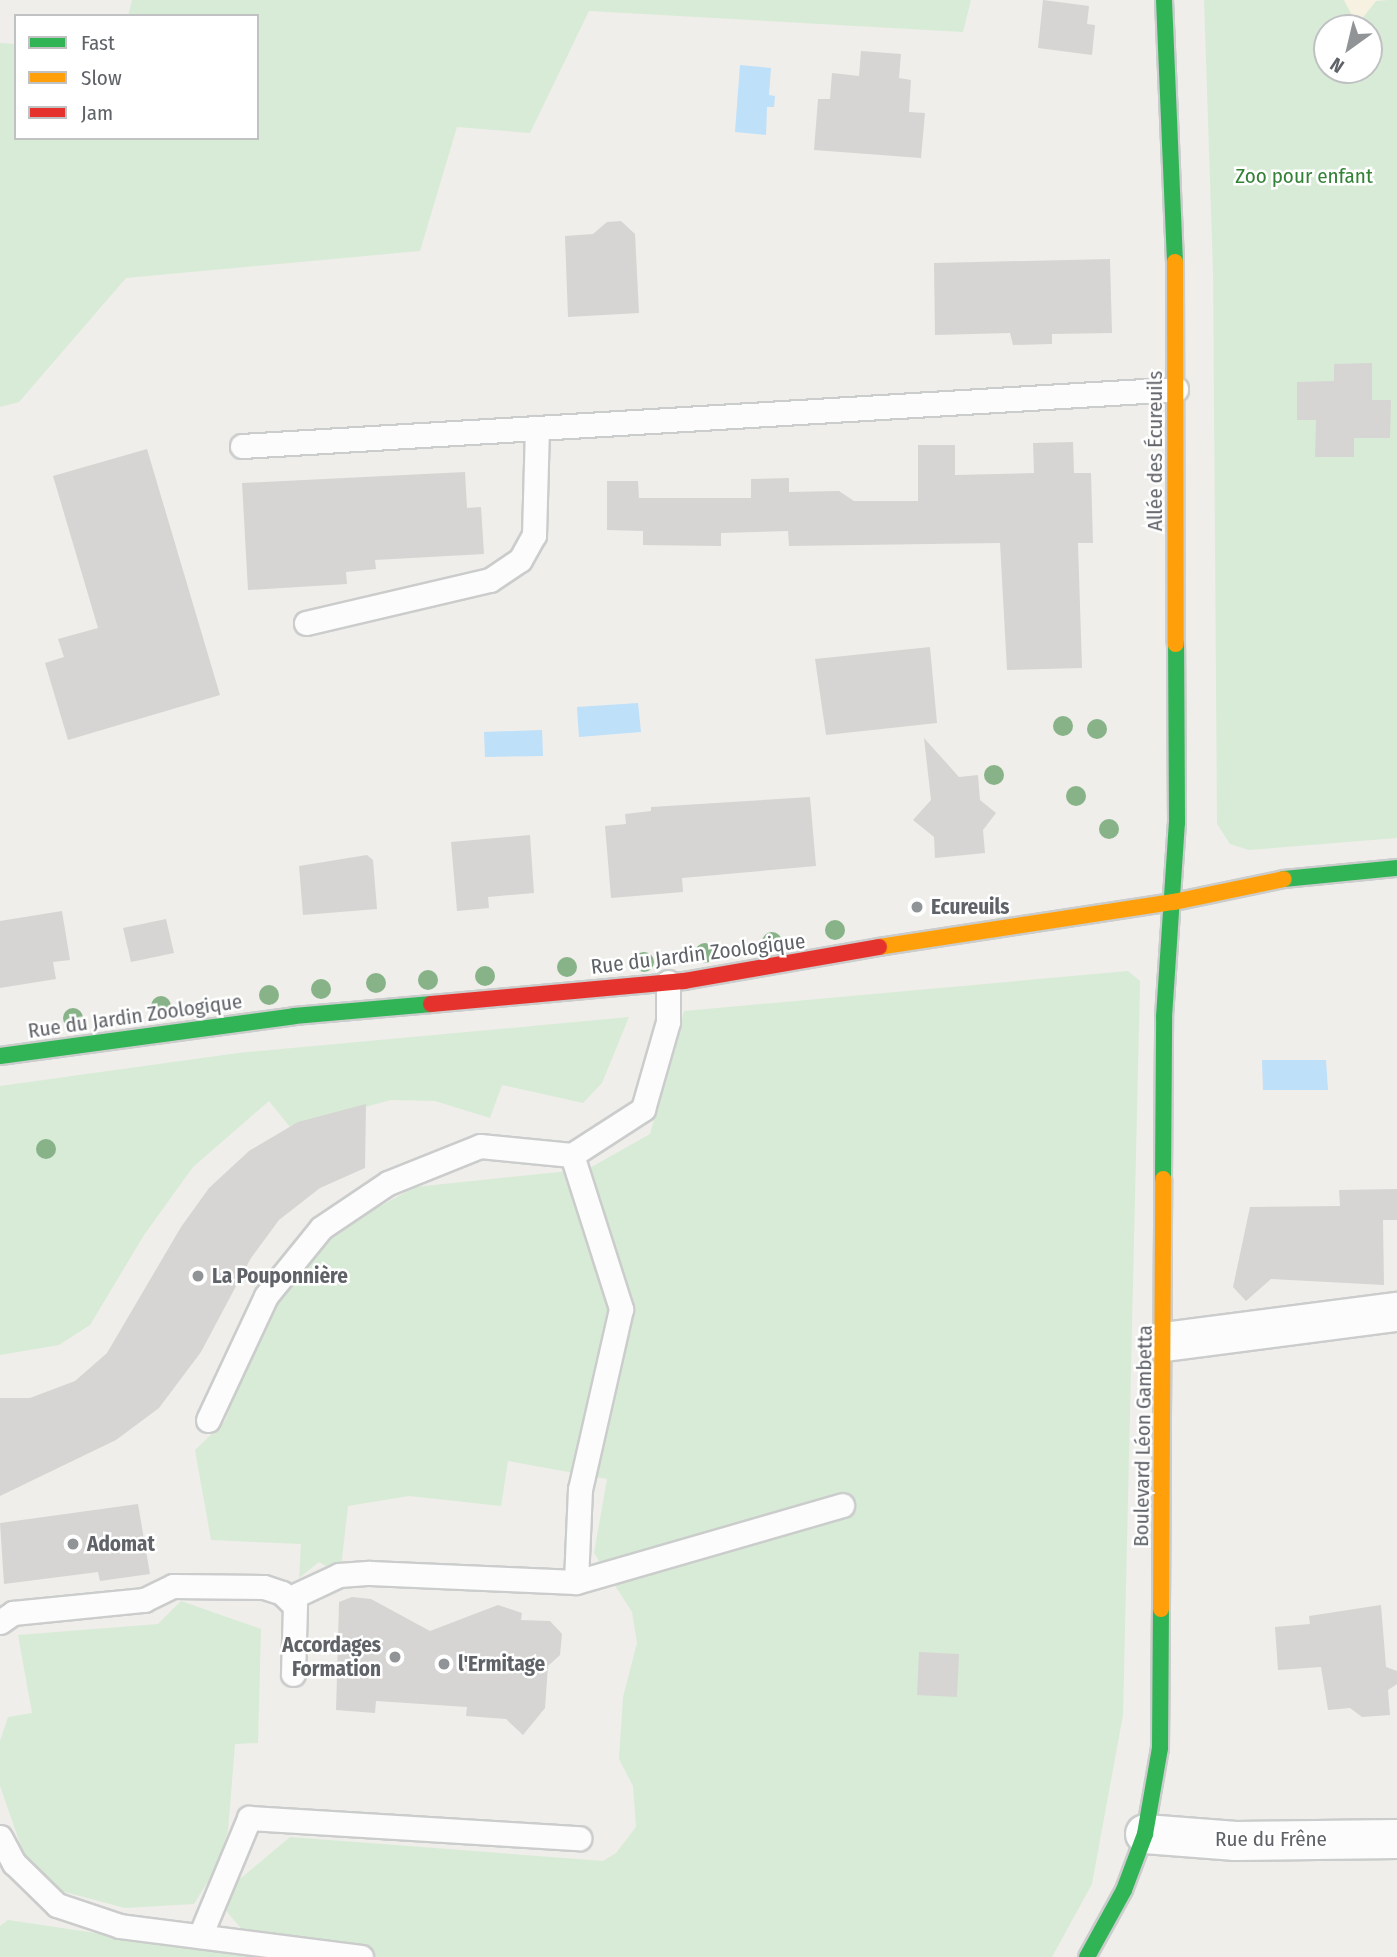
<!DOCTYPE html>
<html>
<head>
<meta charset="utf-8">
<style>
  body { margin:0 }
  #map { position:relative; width:1397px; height:1957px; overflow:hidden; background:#efeeea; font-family:"Fira Sans Condensed",sans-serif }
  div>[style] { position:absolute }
  .green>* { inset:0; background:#d8ebd6 }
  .sand>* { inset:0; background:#f6f1e1 }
  .water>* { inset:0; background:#bfe0f9 }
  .building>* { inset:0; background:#d6d5d3 }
  .roads { filter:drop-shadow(2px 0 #cbcccc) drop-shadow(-2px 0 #cbcccc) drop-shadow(0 2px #cbcccc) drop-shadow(0 -2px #cbcccc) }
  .lane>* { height:23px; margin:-11.5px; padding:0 11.5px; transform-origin:11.5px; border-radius:11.5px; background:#fdfcfc }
  .street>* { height:38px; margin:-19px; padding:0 19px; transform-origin:19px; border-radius:19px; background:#fdfcfc }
  .fast>* { height:16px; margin:-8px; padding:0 8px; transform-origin:8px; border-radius:8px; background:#30b455 }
  .slow>* { height:16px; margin:-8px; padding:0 8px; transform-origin:8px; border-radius:8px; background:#ff9f0a }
  .jam>* { height:16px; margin:-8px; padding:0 8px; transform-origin:8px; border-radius:8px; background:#e5322d }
  .trees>* { width:20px; height:20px; margin:-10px; border-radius:50%; background:#88b388 }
  .dots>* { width:19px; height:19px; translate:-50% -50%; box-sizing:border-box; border:4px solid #fff; border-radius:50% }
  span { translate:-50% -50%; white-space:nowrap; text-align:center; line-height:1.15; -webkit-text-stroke:5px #fff; paint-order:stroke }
  .park-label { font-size:21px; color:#348238 }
  .street-label { font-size:21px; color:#5f6368 }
  .poi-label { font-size:21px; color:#5f6368; font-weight:700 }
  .left { translate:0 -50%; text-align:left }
  .right { translate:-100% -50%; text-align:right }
  .legend { position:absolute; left:14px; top:14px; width:245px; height:126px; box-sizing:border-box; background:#fff; border:2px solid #bfc1c3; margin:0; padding:9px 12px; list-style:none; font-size:21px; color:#5f6368 }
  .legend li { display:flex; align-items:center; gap:14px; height:35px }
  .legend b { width:35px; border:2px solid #bfc1c3 }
  .north { position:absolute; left:1313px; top:14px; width:70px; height:70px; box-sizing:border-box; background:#fff; border:2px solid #bfc1c3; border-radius:50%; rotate:214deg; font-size:19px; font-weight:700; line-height:28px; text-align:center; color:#5f6368 }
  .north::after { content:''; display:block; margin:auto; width:24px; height:32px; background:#919496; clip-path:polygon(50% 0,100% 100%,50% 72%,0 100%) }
</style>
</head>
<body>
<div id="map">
  <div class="green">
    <i style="clip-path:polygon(132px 0,971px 0,963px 32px,589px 11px,530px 133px,457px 127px,420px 251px,126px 278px,19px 402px,0 407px,0 43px,16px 44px,16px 138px,257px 138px,257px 16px,128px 16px)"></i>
    <i style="clip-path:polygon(evenodd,1204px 0,1397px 0,1397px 838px,1249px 850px,1230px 844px,1217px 824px,1213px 271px,1204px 0,1327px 28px,1369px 28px,1369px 70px,1327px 70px,1327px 28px)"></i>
    <i style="clip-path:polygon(1128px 971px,1140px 981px,1123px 1715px,1092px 1884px,1052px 1957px,0 1957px,0 1926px,8px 1920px,243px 1955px,246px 1934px,227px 1912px,228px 1889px,290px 1837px,603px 1861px,616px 1853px,636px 1827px,633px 1786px,619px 1759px,623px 1697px,637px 1643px,632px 1612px,594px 1553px,607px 1479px,508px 1461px,501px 1506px,409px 1496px,348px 1506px,341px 1567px,333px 1570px,319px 1562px,299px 1578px,301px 1544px,211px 1540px,195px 1450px,225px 1421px,255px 1339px,282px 1290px,344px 1226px,415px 1187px,588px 1169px,650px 1134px,684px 1011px)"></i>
    <i style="clip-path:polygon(629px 1017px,602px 1083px,583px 1103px,502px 1085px,490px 1118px,435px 1101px,391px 1100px,290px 1127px,269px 1101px,193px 1167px,144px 1235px,90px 1325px,59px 1345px,0 1355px,0 1086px,238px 1053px)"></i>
    <i style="clip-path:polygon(181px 1601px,261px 1629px,258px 1743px,235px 1744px,228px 1831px,216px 1868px,194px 1904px,125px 1908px,61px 1891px,23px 1852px,0 1786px,0 1741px,8px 1717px,32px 1713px,18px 1635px,158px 1624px)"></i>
  </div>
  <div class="sand">
    <i style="clip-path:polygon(1344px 0,1388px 0,1376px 1px,1357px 25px)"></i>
  </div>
  <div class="water">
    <i style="clip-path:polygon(740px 65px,771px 68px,769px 95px,775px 96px,774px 107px,767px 107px,766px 135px,735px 132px)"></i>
    <i style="clip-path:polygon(638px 703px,641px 732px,579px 737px,577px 707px)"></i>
    <i style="clip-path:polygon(542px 730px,543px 756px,485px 757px,484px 732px)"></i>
    <i style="clip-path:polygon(1262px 1060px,1326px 1060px,1328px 1090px,1263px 1090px)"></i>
  </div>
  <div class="building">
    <i style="clip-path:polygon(1043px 0,1089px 6px,1087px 24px,1095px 25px,1092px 55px,1038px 48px)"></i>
    <i style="clip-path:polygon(861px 51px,901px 54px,899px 78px,911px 80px,909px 112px,925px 113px,921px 158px,814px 150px,818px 99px,830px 99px,832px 73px,859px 76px)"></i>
    <i style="clip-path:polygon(621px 221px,635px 234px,639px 313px,568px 317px,565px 236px,593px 234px,607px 222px)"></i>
    <i style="clip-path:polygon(1110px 259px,1112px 333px,1052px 334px,1052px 344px,1013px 345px,1010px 333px,935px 335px,934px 263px)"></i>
    <i style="clip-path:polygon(1372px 363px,1372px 400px,1391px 400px,1390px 438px,1354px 438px,1354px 457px,1315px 457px,1316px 420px,1297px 420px,1297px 382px,1334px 381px,1334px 364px)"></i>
    <i style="clip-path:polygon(1073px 442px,1074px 473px,1091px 473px,1093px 543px,1078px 543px,1082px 668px,1007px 670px,1000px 543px,789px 546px,788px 531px,721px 533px,721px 546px,643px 545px,643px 531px,607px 530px,607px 481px,638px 481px,639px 498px,751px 498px,751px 479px,789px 478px,789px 492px,839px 491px,854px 501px,918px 501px,918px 445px,955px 445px,955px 475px,1034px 473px,1033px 443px)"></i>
    <i style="clip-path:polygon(147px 449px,220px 695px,68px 740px,45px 663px,64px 657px,58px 639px,98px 628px,53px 476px)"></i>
    <i style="clip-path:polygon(465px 472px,467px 508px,481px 507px,484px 554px,375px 560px,376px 569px,346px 572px,347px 584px,248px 590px,242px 483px)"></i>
    <i style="clip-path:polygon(930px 647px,937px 723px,826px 735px,815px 659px)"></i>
    <i style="clip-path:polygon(924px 738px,959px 777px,978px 775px,980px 800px,996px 813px,983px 830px,985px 853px,935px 858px,934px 837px,913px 820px,931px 800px)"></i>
    <i style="clip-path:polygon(810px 797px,816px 866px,682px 878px,683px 892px,611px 898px,605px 826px,626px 824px,625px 814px,651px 811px,651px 807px)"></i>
    <i style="clip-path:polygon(530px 835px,534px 893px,488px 897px,489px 908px,457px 911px,451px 842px)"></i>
    <i style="clip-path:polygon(367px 855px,373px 860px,377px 909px,303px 915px,299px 866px)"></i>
    <i style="clip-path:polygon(62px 911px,70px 960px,53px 962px,56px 979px,0 988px,0 921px)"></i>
    <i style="clip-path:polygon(166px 919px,174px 953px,131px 962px,123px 928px)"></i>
    <i style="clip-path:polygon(366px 1104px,365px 1168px,320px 1188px,279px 1220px,251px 1258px,201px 1352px,159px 1408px,116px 1440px,0 1496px,0 1398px,30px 1398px,75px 1381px,107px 1353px,181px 1227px,209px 1188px,249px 1151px,298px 1122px)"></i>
    <i style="clip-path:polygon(1397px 1189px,1397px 1220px,1383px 1220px,1384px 1285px,1271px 1279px,1246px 1301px,1233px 1287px,1250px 1207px,1340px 1206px,1339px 1190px)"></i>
    <i style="clip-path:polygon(138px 1504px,150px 1574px,100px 1581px,98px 1572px,4px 1584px,0 1523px)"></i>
    <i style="clip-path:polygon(352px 1597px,371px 1599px,430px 1631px,498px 1605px,522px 1613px,521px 1620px,550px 1621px,562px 1634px,560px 1655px,548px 1666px,545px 1708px,523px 1735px,506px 1719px,466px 1716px,467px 1707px,376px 1701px,375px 1713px,336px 1710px,339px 1602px)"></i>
    <i style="clip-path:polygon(1381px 1605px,1386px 1667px,1397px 1671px,1397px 1684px,1388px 1690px,1390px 1715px,1362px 1717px,1350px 1708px,1328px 1710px,1321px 1667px,1278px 1670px,1275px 1627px,1310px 1624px,1309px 1616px)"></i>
    <i style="clip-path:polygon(919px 1652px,959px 1654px,957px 1697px,917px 1695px)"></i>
  </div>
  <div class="roads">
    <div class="lane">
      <i style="left:242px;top:446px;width:936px;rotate:-3.49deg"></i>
      <i style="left:306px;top:623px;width:189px;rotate:-13.2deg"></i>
      <i style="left:490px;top:580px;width:36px;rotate:-34deg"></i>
      <i style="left:520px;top:560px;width:29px;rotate:-61deg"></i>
      <i style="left:534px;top:535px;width:107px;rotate:-88.4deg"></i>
      <i style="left:572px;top:1155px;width:162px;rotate:72.3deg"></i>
      <i style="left:621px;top:1309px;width:185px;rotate:102.8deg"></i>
      <i style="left:580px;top:1489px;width:93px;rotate:92.5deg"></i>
      <i style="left:208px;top:1420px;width:137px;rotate:-64.9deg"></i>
      <i style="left:266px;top:1296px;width:87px;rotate:-51deg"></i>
      <i style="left:321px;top:1228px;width:81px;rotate:-33.9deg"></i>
      <i style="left:388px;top:1183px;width:99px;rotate:-21.9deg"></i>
      <i style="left:480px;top:1146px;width:92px;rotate:5.6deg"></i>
      <i style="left:572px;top:1155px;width:85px;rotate:-32.9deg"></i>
      <i style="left:643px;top:1109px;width:91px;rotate:-74deg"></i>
      <i style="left:668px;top:1022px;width:40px;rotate:-90deg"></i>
      <i style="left:290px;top:1598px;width:54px;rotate:-25.1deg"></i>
      <i style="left:339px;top:1575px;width:31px;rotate:-4deg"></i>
      <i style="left:370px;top:1573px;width:206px;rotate:2.5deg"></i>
      <i style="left:576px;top:1582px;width:277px;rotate:-16.1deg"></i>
      <i style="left:0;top:1622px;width:16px;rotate:-35deg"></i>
      <i style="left:13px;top:1613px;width:132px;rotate:-5.7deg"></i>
      <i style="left:144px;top:1600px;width:32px;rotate:-26deg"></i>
      <i style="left:173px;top:1586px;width:91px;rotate:0.6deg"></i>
      <i style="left:264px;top:1587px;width:19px;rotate:18deg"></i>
      <i style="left:282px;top:1593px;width:18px;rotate:45deg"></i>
      <i style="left:295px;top:1606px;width:68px;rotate:91.7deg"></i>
      <i style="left:0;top:1837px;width:30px;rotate:62deg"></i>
      <i style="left:14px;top:1863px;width:60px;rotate:44.3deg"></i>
      <i style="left:57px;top:1905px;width:66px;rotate:18.4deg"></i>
      <i style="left:120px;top:1926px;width:243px;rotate:7.3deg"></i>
      <i style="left:200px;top:1936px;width:128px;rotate:-67.4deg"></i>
      <i style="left:249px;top:1818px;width:331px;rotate:3.5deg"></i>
    </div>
    <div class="street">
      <i style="left:1165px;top:1342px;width:234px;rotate:-7.4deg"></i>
      <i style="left:1145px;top:1834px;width:91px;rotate:4.4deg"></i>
      <i style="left:1236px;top:1841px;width:161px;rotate:-0.7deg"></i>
    </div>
    <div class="fast">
      <i style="left:1164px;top:0;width:262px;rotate:87.6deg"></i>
      <i style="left:1284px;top:879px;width:114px;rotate:-5.6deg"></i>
      <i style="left:0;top:1056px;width:297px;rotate:-7.7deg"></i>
      <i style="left:294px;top:1016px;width:138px;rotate:-5deg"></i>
      <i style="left:1163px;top:1179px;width:162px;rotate:-89.6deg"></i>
      <i style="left:1164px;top:1017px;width:194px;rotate:-86.2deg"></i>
      <i style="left:1177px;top:823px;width:179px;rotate:-90.3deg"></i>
      <i style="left:1087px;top:1957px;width:77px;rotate:-61.1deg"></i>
      <i style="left:1124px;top:1890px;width:60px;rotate:-69.4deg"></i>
      <i style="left:1145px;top:1834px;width:87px;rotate:-80.1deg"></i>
      <i style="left:1160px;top:1748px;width:139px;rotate:-89.6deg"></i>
    </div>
    <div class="slow">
      <i style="left:1175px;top:262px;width:382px;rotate:89.9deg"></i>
      <i style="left:879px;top:947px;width:298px;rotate:-8.7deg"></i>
      <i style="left:1174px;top:902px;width:112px;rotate:-11.8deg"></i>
      <i style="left:1161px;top:1609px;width:430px;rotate:-89.7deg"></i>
    </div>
    <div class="jam">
      <i style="left:431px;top:1004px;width:254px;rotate:-5.2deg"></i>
      <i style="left:684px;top:981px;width:198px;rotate:-9.9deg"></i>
    </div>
  </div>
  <div class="trees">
    <i style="left:1063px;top:726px"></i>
    <i style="left:1097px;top:729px"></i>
    <i style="left:994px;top:775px"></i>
    <i style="left:1076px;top:796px"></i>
    <i style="left:1109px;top:829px"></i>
    <i style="left:835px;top:930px"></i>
    <i style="left:772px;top:942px"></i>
    <i style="left:705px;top:953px"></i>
    <i style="left:644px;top:962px"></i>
    <i style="left:567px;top:967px"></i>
    <i style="left:485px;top:976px"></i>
    <i style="left:428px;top:980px"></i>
    <i style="left:376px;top:983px"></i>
    <i style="left:321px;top:989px"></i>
    <i style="left:269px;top:995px"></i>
    <i style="left:161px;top:1006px"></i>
    <i style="left:73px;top:1018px"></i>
    <i style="left:46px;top:1149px"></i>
  </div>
  <div class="dots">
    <i style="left:917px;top:907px;background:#919496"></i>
    <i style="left:198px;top:1276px;background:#919496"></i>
    <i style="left:73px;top:1544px;background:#919496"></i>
    <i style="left:395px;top:1657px;background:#919496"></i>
    <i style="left:444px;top:1664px;background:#919496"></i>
  </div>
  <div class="park-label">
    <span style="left:1304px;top:176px">Zoo pour enfant</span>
  </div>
  <div class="street-label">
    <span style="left:1155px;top:451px;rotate:-90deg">Allée des Écureuils</span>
    <span style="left:698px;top:954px;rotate:-7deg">Rue du Jardin Zoologique</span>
    <span style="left:135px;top:1016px;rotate:-8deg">Rue du Jardin Zoologique</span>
    <span style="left:1143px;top:1436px;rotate:-89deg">Boulevard Léon Gambetta</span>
    <span style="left:1271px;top:1839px">Rue du Frêne</span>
  </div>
  <div class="poi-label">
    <span class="left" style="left:931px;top:907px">Ecureuils</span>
    <span class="left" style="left:212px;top:1276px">La Pouponnière</span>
    <span class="left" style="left:87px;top:1544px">Adomat</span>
    <span class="right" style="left:381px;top:1657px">Accordages<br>Formation</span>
    <span class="left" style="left:458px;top:1664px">l'Ermitage</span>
  </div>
  <ul class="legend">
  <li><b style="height:9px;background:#30b455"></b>Fast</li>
  <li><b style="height:9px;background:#ff9f0a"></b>Slow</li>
  <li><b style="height:9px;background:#e5322d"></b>Jam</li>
  </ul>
  <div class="north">N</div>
</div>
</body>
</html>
